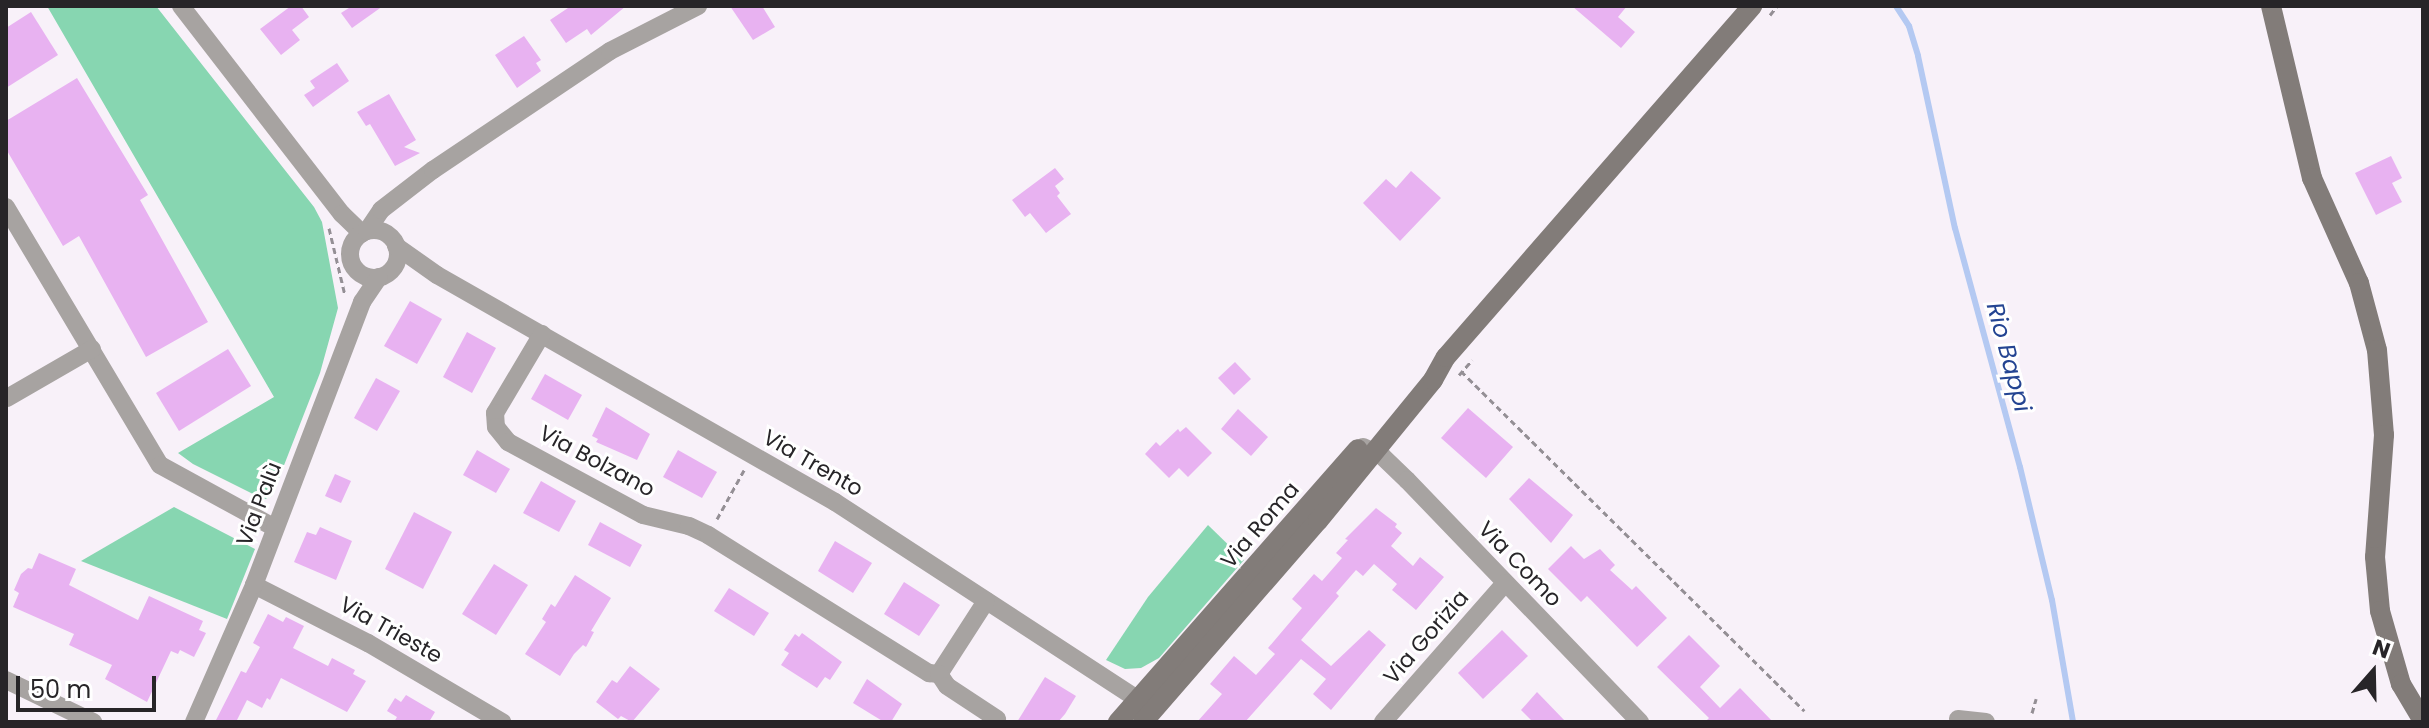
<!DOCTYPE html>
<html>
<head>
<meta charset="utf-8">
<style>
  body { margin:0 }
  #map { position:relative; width:2429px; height:728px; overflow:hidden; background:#f8f1f9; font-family:Poppins,sans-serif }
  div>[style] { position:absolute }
  .green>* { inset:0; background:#87d6b1 }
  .stream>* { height:6px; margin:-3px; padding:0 3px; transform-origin:3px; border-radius:3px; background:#b4c9f2 }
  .building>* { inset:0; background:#e8b2f1 }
  .path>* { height:3px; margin-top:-1.5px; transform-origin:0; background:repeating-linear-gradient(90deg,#948f95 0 6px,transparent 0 10px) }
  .street>* { height:18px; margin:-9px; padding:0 9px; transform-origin:9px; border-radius:9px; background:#a7a3a1 }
  .street>.ring { margin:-9px; padding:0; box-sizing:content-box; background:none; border:18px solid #a7a3a1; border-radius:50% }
  .secondary>* { height:20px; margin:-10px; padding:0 10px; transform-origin:10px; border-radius:10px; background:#827c79 }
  span { translate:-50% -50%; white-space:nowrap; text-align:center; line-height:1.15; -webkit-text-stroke:6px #fff; paint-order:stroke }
  .street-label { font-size:22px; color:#272528 }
  .water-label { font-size:24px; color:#244492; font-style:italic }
  .frame { position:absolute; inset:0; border:8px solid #272528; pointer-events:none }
  .north { position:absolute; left:2333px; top:632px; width:80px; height:80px; -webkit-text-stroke:6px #fff; paint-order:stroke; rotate:20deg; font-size:22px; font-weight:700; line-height:32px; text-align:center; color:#272528 }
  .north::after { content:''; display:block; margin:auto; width:28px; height:36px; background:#272528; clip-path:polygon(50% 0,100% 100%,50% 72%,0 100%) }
  .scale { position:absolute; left:16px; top:676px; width:140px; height:36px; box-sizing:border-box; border:4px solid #272528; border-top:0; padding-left:10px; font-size:24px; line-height:28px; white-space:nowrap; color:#272528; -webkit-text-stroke:6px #fff; paint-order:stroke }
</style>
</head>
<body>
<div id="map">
  <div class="green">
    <i style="clip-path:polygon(47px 6px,156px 6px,314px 207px,322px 222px,338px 308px,320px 373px,272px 496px,265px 499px,253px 494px,193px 464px,178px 453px,274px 397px)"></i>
    <i style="clip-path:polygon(174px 507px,255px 549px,227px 619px,81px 561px)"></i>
    <i style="clip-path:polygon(1208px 525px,1244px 560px,1159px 658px,1141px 668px,1125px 669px,1106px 660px,1148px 597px)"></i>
  </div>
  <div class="stream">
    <i style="left:1896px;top:6px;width:24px;rotate:57deg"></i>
    <i style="left:1909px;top:26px;width:31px;rotate:73deg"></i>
    <i style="left:1918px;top:56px;width:176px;rotate:77.9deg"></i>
    <i style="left:1955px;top:228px;width:248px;rotate:74.8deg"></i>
    <i style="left:2020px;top:467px;width:137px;rotate:76.5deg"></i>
    <i style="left:2052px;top:600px;width:124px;rotate:80.2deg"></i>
  </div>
  <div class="building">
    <i style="clip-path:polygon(291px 6px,301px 6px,309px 17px,292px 30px,300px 40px,281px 55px,260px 29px)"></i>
    <i style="clip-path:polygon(352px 6px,383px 6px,352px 28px,341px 13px)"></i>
    <i style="clip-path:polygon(571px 6px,626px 6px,591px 35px,587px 29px,566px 43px,550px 20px)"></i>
    <i style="clip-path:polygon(730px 6px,762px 6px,775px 27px,753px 40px)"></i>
    <i style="clip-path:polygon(1572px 6px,1627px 6px,1618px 17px,1635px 32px,1621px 48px)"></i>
    <i style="clip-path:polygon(31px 12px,58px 55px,6px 88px,6px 28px)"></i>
    <i style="clip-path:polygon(524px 36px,541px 60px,536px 63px,541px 71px,517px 88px,495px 55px)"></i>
    <i style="clip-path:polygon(337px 63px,349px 81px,313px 107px,304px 95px,315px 88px,310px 81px)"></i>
    <i style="clip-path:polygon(77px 78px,148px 195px,140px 200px,208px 322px,146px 357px,79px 236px,63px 246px,6px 149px,6px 121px)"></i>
    <i style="clip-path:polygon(389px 94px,416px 140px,404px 147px,420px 153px,395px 166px,370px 124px,366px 126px,357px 112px)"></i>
    <i style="clip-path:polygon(2391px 156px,2402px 178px,2392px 183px,2402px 202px,2376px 215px,2355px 173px)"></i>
    <i style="clip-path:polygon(1055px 168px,1064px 179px,1055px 186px,1060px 193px,1057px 196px,1071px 214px,1046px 233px,1030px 213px,1025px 217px,1012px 200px)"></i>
    <i style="clip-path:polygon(1411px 171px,1441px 198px,1400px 241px,1363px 203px,1386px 179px,1396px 188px)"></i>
    <i style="clip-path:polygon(410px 301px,442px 319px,417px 364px,384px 346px)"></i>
    <i style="clip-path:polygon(467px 332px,496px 348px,472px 393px,443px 377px)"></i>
    <i style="clip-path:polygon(228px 349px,251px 386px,179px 431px,156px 393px)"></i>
    <i style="clip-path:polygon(1235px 362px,1251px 379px,1234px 395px,1218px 378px)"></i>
    <i style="clip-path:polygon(545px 374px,582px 395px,568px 420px,531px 399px)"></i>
    <i style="clip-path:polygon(376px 378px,400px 391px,377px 431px,354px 418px)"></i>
    <i style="clip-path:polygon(606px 407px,650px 434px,637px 460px,596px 442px,598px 439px,592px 436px)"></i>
    <i style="clip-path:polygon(1468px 408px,1513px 447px,1486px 478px,1441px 438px)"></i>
    <i style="clip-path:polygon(1238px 409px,1268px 437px,1251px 456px,1221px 429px)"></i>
    <i style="clip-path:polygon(1186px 427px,1212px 453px,1188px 477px,1179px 468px,1169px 478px,1145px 454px,1156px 442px,1160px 446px,1178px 429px,1180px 432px)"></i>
    <i style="clip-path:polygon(477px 450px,510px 469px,496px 493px,463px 475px)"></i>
    <i style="clip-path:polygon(678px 450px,717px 472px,702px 498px,663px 477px)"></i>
    <i style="clip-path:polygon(335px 474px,351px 481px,341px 503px,325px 496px)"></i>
    <i style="clip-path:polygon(1529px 478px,1573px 515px,1551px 543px,1509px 499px)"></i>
    <i style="clip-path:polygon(541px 481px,576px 501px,559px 532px,523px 513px)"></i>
    <i style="clip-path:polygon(1376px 508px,1397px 524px,1395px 527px,1402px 533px,1391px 546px,1413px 566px,1420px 557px,1444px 577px,1416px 610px,1392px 590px,1397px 584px,1374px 564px,1363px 576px,1356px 570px,1336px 593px,1339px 596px,1301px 640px,1331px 666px,1369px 630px,1386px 645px,1331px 710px,1313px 694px,1326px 679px,1301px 659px,1245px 722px,1197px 722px,1222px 694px,1210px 684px,1234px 656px,1256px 675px,1275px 654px,1268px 648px,1302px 608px,1292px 599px,1314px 574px,1322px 581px,1342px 558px,1336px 553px,1348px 540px,1345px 539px)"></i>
    <i style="clip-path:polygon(414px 512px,452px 532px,423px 589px,385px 569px)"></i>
    <i style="clip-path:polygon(600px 522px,642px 545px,630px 567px,588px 545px)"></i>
    <i style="clip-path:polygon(320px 527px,352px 541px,336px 580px,294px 562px,307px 532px,316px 535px)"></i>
    <i style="clip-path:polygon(835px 541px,872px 563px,853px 593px,818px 571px)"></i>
    <i style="clip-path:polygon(1571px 546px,1584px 559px,1600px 549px,1615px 565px,1610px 570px,1632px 590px,1636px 586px,1667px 618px,1637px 647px,1587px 596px,1581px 602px,1548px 569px)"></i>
    <i style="clip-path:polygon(39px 553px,76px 569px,69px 585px,138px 620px,149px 596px,203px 621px,199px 630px,206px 633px,194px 657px,180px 650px,178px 654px,171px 651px,147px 702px,105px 679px,112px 665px,69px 645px,74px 634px,13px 607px,19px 593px,14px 590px,21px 574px,28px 568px,32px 569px)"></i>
    <i style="clip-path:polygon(494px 564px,528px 585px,496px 635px,462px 614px)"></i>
    <i style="clip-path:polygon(575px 575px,611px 598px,591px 631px,594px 632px,586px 647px,583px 645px,574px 654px,560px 676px,525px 654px,546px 622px,542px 619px,551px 604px,555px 607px)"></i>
    <i style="clip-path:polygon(904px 582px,940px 605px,919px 636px,884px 614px)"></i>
    <i style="clip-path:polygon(729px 588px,769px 613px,754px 636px,714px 611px)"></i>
    <i style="clip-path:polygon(268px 614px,283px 622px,286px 617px,304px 626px,293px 648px,328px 666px,332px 658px,355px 670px,353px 674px,366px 681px,347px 712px,281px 678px,270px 700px,267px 698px,262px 708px,247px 700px,236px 722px,215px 722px,241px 671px,246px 673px,260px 647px,253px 643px)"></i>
    <i style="clip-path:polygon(1502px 630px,1528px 656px,1483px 699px,1458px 673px)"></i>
    <i style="clip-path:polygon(802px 633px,842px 662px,830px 680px,825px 677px,817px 688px,781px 665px,789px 653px,784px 650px,795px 634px,799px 637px)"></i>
    <i style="clip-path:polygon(1689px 635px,1720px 666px,1700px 687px,1720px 708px,1740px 688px,1773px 722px,1705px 722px,1709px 718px,1657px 667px)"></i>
    <i style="clip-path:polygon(630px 666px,660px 689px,632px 722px,621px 716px,618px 719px,596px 702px,612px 680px,617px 683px)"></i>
    <i style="clip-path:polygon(1045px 677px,1076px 696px,1065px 714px,1058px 722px,1017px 722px)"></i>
    <i style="clip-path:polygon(867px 679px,902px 704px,891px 722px,884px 722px,853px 703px)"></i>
    <i style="clip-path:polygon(1537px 692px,1566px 722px,1533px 722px,1521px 710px)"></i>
    <i style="clip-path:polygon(406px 695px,435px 712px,429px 722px,394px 722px,397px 717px,387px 711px,395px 698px,401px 702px)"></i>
  </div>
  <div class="path">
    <i style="left:1770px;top:15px;width:11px;rotate:-52deg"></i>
    <i style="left:329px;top:228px;width:69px;rotate:76.6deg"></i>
    <i style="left:1461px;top:371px;width:483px;rotate:44.7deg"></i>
    <i style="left:1459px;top:375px;width:20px;rotate:-49deg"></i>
    <i style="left:717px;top:519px;width:56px;rotate:-61.1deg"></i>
    <i style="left:2032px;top:713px;width:15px;rotate:-74deg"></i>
  </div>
  <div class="street">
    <i style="left:181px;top:6px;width:263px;rotate:52.3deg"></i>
    <i style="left:342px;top:214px;width:28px;rotate:44deg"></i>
    <i style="left:6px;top:207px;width:300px;rotate:59.2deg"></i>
    <i style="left:160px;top:465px;width:131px;rotate:28.7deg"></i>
    <i class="ring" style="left:350px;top:230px;width:30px;height:30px"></i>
    <i style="left:367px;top:231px;width:25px;rotate:-56deg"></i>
    <i style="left:381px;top:210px;width:66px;rotate:-37.6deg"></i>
    <i style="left:433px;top:170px;width:213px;rotate:-33.9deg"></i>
    <i style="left:610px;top:51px;width:99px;rotate:-27.1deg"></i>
    <i style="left:396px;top:246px;width:50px;rotate:35.3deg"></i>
    <i style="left:437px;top:275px;width:458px;rotate:29.7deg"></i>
    <i style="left:835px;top:502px;width:374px;rotate:33.1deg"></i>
    <i style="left:542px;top:334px;width:92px;rotate:120.7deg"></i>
    <i style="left:495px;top:413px;width:14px;rotate:86deg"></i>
    <i style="left:496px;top:427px;width:19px;rotate:51deg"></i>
    <i style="left:508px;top:442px;width:153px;rotate:28.4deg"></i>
    <i style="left:643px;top:515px;width:47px;rotate:13.4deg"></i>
    <i style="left:689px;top:526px;width:21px;rotate:25deg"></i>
    <i style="left:708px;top:535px;width:261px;rotate:32deg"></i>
    <i style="left:929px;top:673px;width:10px;rotate:6deg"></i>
    <i style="left:939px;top:674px;width:87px;rotate:-57.2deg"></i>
    <i style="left:7px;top:398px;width:98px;rotate:-30deg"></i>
    <i style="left:1363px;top:447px;width:21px;rotate:25deg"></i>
    <i style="left:1382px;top:456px;width:35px;rotate:44deg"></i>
    <i style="left:1407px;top:480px;width:336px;rotate:46.1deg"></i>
    <i style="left:254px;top:585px;width:128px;rotate:27deg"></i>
    <i style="left:368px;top:643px;width:156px;rotate:30.5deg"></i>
    <i style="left:939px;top:674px;width:14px;rotate:56deg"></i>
    <i style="left:947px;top:686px;width:60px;rotate:33.4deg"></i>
    <i style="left:6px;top:680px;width:97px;rotate:25.8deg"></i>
    <i style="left:1958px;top:719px;width:28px;rotate:6deg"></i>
    <i style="left:194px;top:722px;width:150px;rotate:-66.3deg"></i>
    <i style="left:254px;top:585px;width:303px;rotate:-69.1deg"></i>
    <i style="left:362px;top:302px;width:30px;rotate:-56deg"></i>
    <i style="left:1383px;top:722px;width:185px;rotate:-48.7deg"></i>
  </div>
  <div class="secondary">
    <i style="left:2271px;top:6px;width:177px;rotate:76.6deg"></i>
    <i style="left:2312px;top:178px;width:115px;rotate:65.9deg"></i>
    <i style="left:2359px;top:283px;width:69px;rotate:75deg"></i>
    <i style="left:2377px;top:350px;width:85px;rotate:85.3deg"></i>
    <i style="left:2384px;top:435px;width:122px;rotate:94.2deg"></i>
    <i style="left:2375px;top:557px;width:54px;rotate:84.7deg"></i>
    <i style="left:2380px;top:611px;width:76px;rotate:74deg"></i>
    <i style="left:2401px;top:684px;width:43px;rotate:59.3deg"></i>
    <i style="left:1118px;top:722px;width:363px;rotate:-48.7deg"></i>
    <i style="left:1143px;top:722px;width:267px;rotate:-49deg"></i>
    <i style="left:1318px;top:521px;width:182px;rotate:-50.8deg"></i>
    <i style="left:1433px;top:380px;width:26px;rotate:-61deg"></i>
    <i style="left:1446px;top:357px;width:466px;rotate:-48.9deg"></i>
  </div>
  <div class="street-label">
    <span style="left:597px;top:461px;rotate:28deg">Via Bolzano</span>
    <span style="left:813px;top:463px;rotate:30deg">Via Trento</span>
    <span style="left:259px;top:504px;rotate:-69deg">Via Palù</span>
    <span style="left:1260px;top:525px;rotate:-49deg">Via Roma</span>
    <span style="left:1520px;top:564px;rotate:46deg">Via Como</span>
    <span style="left:391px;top:630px;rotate:29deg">Via Trieste</span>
    <span style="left:1426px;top:637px;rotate:-49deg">Via Gorizia</span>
  </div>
  <div class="water-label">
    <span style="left:2009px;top:357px;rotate:75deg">Rio Bappi</span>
  </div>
  <div class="frame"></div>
  <div class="north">N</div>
  <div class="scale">50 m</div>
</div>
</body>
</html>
